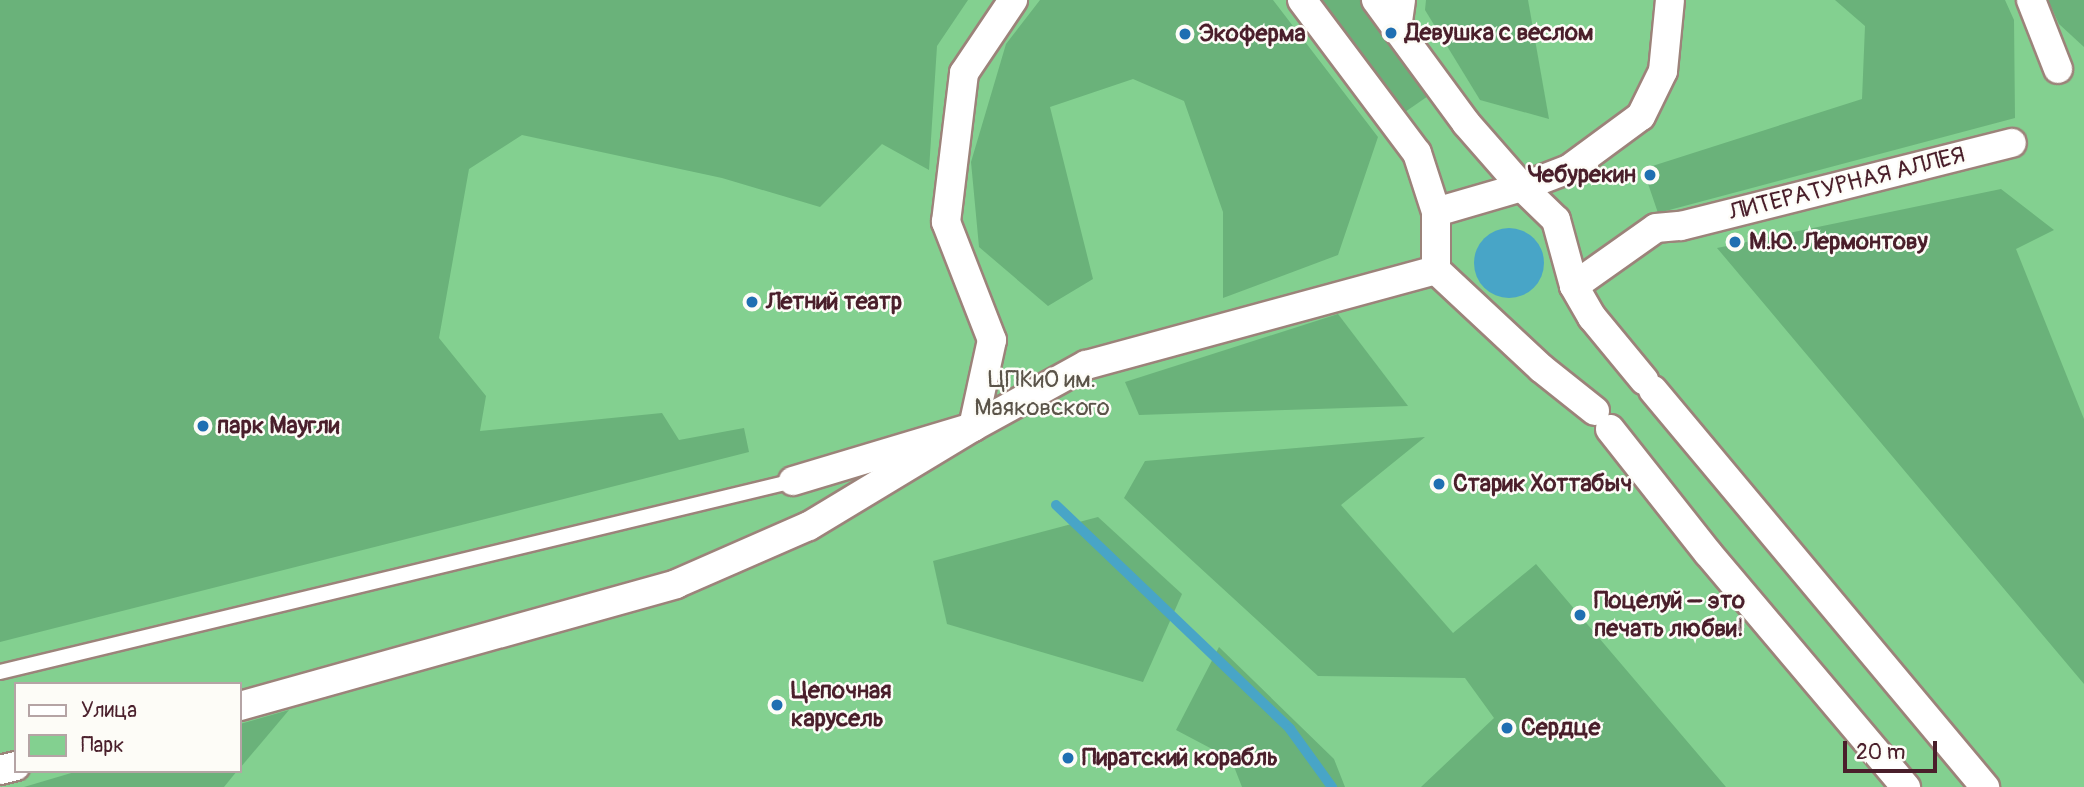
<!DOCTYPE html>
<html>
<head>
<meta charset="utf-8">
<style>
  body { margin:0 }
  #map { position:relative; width:2084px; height:787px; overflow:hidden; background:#ede7c9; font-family:Pangolin,sans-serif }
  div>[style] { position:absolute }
  .green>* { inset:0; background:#83d090 }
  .forest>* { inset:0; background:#6ab27a }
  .water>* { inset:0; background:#48a5c7 }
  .round { border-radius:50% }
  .stream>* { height:10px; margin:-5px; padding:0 5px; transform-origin:5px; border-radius:5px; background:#48a5c7 }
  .roads { filter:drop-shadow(2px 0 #9c837a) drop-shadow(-2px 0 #9c837a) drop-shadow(0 2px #9c837a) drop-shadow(0 -2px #9c837a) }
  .lane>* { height:14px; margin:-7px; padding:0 7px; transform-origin:7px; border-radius:7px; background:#fff }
  .street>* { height:28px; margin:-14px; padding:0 14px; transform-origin:14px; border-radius:14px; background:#fff }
  .dots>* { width:19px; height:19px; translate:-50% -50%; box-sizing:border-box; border:4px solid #fdfcf7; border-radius:50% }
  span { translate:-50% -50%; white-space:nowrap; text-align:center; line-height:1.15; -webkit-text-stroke:5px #fdfcf7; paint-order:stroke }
  .poi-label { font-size:24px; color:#4a1f2b; font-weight:700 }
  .left { translate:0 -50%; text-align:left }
  .right { translate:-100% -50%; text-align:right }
  .street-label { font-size:24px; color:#4a1f2b }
  .park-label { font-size:24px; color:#5b5449 }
  .legend { position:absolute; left:14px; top:682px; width:228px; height:91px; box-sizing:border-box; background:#fdfcf7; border:2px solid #b5a4a5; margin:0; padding:9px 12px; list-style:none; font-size:21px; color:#4a1f2b }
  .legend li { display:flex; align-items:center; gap:14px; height:35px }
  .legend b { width:35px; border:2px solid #b5a4a5 }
  .scale { position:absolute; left:1843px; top:741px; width:94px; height:32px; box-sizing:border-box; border:4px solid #4a1f2b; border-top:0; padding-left:9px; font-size:21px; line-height:24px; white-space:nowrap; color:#4a1f2b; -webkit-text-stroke:5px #fdfcf7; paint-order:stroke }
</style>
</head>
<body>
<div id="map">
  <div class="green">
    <i style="clip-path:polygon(evenodd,0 0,2084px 0,2084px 787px,0 787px,0 0,16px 684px,240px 684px,240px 771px,16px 771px,16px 684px)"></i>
  </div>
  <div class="forest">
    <i style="clip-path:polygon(0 0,968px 0,937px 46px,929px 170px,882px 144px,820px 207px,722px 178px,522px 135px,469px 169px,439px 338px,486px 396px,480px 431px,662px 413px,679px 440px,744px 428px,749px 452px,0 642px)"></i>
    <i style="clip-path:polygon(1040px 0,1273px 0,1378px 137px,1338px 255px,1223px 298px,1223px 212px,1184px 101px,1133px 79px,1050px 107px,1093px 279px,1048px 306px,979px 247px,971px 162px,1006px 44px)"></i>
    <i style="clip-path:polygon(1320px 0,1362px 0,1431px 94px,1405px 112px)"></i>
    <i style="clip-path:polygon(1426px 0,1528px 0,1549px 119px,1480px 100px,1425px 10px)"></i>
    <i style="clip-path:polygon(1835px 0,2005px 0,2014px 20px,2015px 118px,1658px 213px,1643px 169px,1862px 99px,1865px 26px)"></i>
    <i style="clip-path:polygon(2048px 0,2084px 0,2084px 47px,2059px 24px)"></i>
    <i style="clip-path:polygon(2001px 189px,2054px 230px,2016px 249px,2084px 419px,2084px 684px,1717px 248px)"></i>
    <i style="clip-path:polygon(1338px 314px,1408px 406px,1139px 415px,1125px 382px)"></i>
    <i style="clip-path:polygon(1425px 437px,1341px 505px,1453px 633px,1536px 564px,1726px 787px,1421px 787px,1494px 718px,1465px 678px,1318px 676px,1124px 498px,1145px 461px)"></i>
    <i style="clip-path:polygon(1098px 517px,1182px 594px,1143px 682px,947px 624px,933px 561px)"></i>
    <i style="clip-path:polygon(1219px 647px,1334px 759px,1345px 787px,1242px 787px,1231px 759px,1176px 730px)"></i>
    <i style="clip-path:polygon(289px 710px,240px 768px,240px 724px)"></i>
    <i style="clip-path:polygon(78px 771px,237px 771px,224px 787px,24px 787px)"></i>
  </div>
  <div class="water">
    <i class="round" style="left:1474px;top:228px;width:70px;height:70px"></i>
  </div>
  <div class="stream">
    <i style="left:1056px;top:505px;width:324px;rotate:43.7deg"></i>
    <i style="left:1290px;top:729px;width:72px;rotate:54.1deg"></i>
  </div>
  <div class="roads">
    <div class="lane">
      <i style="left:0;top:672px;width:816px;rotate:-13.54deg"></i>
    </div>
    <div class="street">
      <i style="left:1302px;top:0;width:191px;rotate:53.1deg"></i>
      <i style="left:1417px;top:153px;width:62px;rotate:72.1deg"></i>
      <i style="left:1436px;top:212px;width:58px;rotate:90deg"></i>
      <i style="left:1436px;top:270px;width:144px;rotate:43deg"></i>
      <i style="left:1541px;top:368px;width:69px;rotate:38.5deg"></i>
      <i style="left:1376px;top:0;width:36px;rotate:54deg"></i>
      <i style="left:1401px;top:0;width:29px;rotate:98deg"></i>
      <i style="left:1397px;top:29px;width:117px;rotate:53.7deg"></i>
      <i style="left:1466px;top:123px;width:85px;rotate:48.8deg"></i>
      <i style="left:1522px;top:187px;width:47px;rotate:44.1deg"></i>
      <i style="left:1556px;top:220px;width:68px;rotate:74.7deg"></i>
      <i style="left:1574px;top:286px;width:36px;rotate:60deg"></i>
      <i style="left:1592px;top:317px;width:82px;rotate:50.5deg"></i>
      <i style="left:2031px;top:0;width:74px;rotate:68.6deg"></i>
      <i style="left:1436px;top:212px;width:90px;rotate:-16.2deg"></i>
      <i style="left:1522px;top:187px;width:50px;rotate:-21deg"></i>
      <i style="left:1569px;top:169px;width:89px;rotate:-36.4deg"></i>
      <i style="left:1641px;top:116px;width:50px;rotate:-63.9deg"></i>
      <i style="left:1663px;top:71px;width:71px;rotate:-84.4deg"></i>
      <i style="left:1574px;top:286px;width:100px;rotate:-35.3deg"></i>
      <i style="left:1656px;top:228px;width:25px;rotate:-5deg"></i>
      <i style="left:1681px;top:226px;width:341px;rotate:-14.1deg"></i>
      <i style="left:1653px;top:390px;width:518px;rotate:50.1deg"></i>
      <i style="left:1610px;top:429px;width:158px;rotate:51.7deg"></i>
      <i style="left:1708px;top:553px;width:307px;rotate:49.8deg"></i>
      <i style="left:793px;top:481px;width:188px;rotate:-16.7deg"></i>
      <i style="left:973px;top:427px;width:129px;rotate:-28.8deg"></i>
      <i style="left:1086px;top:365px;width:363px;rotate:-15.2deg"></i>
      <i style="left:240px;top:706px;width:453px;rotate:-15.6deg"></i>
      <i style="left:676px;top:584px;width:145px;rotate:-23.6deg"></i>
      <i style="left:809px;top:526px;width:192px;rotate:-31.1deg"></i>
      <i style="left:973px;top:427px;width:89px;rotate:-77.7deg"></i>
      <i style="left:992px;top:340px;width:127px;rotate:-111.3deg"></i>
      <i style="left:946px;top:222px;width:150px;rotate:-83.1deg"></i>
      <i style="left:964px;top:73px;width:88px;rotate:-56.1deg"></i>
      <i style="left:0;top:770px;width:16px;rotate:-14deg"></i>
    </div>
  </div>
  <div class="dots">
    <i style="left:1391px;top:33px;background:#1f6fb2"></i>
    <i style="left:1185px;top:34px;background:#1f6fb2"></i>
    <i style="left:1650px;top:175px;background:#1f6fb2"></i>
    <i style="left:1735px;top:242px;background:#1f6fb2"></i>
    <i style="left:752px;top:302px;background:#1f6fb2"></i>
    <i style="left:203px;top:426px;background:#1f6fb2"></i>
    <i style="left:1439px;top:484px;background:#1f6fb2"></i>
    <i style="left:1580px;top:615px;background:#1f6fb2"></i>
    <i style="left:777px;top:705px;background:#1f6fb2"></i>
    <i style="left:1507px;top:728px;background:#1f6fb2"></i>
    <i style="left:1068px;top:758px;background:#1f6fb2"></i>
  </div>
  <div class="poi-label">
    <span class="left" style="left:1405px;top:33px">Девушка с веслом</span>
    <span class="left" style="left:1199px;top:34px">Экоферма</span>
    <span class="right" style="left:1636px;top:175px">Чебурекин</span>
    <span class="left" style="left:1749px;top:242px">М.Ю. Лермонтову</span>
    <span class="left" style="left:766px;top:302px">Летний театр</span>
    <span class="left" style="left:217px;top:426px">парк Маугли</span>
    <span class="left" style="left:1453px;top:484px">Старик Хоттабыч</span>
    <span class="left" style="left:1594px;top:615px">Поцелуй – это<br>печать любви!</span>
    <span class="left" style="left:791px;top:705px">Цепочная<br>карусель</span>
    <span class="left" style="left:1521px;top:728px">Сердце</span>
    <span class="left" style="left:1082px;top:758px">Пиратский корабль</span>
  </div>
  <div class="street-label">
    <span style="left:1847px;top:184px;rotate:-14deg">ЛИТЕРАТУРНАЯ АЛЛЕЯ</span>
  </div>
  <div class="park-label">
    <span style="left:1042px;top:394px">ЦПКиО им.<br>Маяковского</span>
  </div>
  <ul class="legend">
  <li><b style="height:9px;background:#fff"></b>Улица</li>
  <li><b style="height:19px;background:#83d090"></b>Парк</li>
  </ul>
  <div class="scale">20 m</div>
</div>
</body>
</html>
